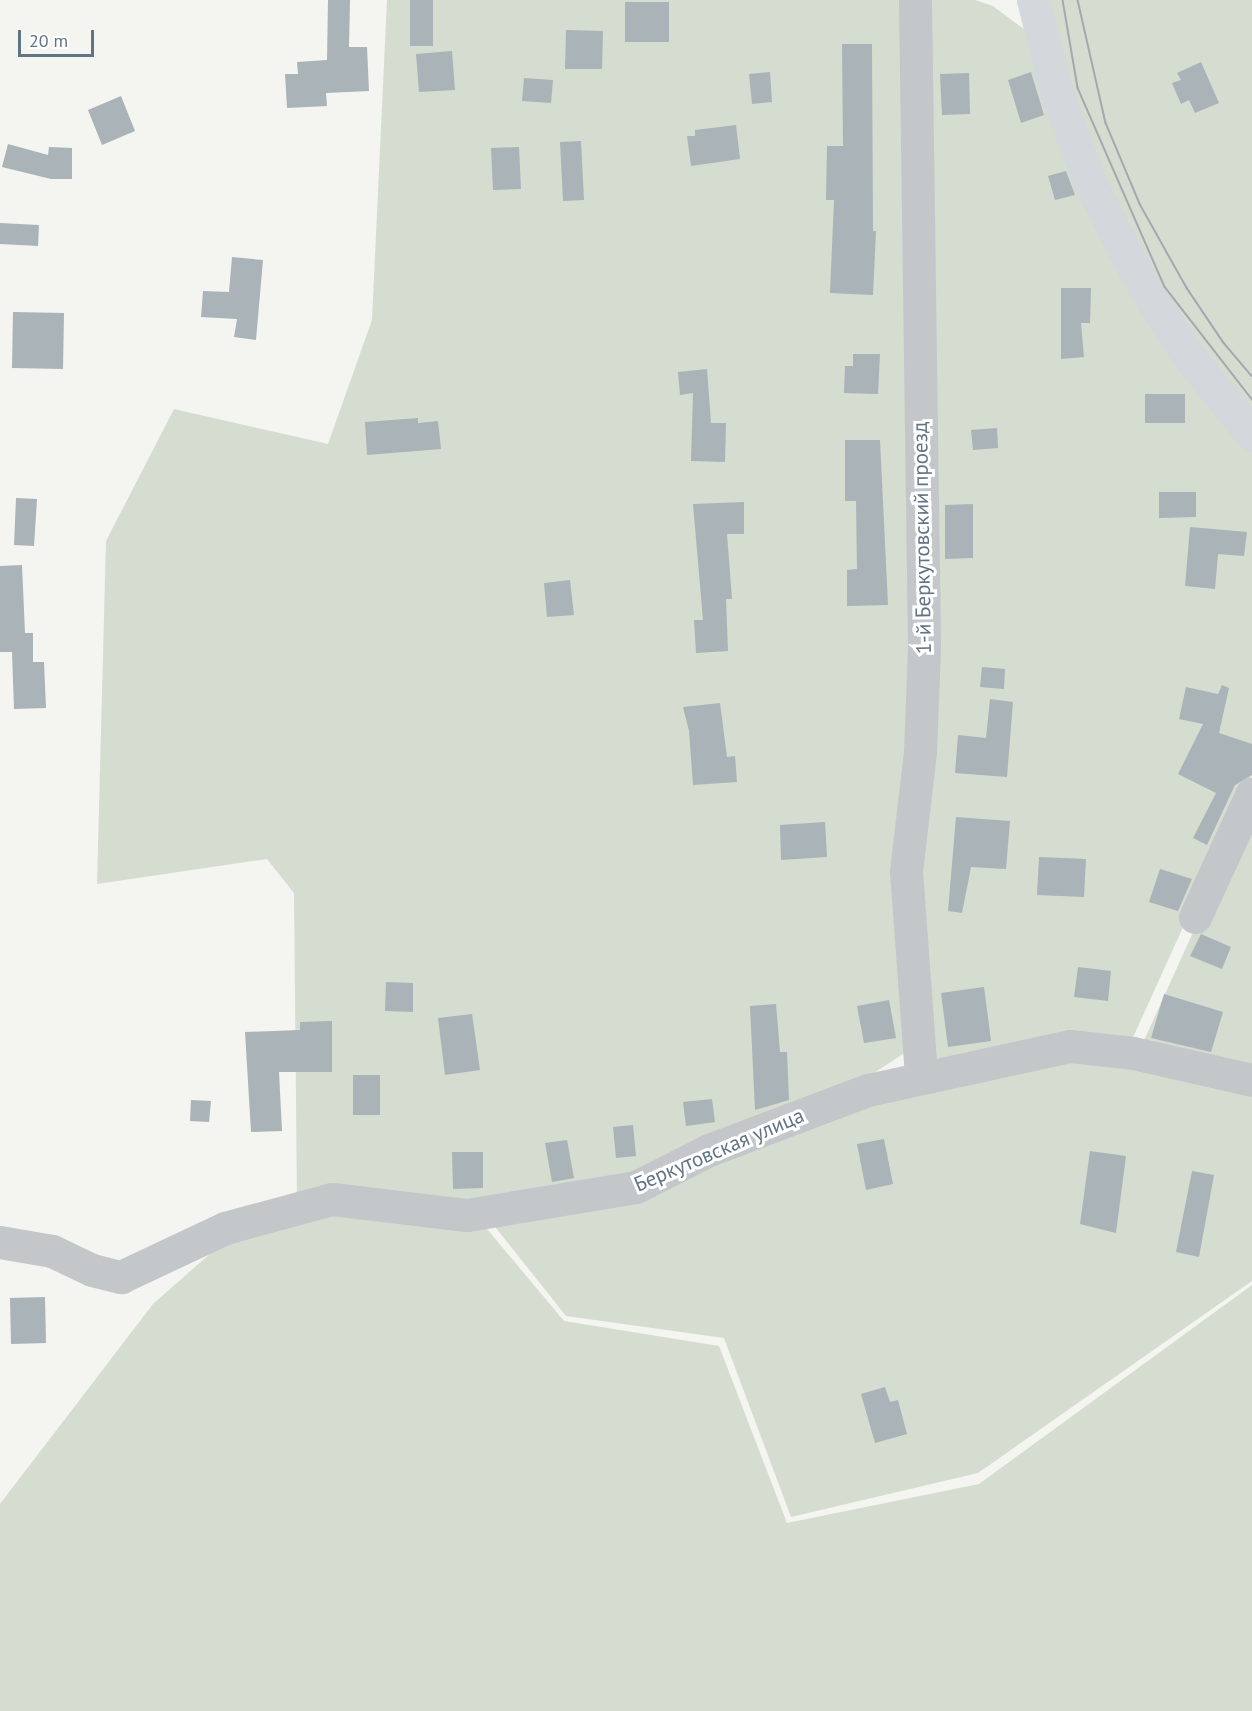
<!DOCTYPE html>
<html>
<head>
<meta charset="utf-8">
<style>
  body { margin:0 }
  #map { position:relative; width:1252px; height:1711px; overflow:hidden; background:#f4f4f0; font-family:"PT Sans",sans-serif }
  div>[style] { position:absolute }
  .green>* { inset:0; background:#d5dcd0 }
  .building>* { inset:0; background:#aab3b7 }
  .minor>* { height:33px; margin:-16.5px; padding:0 16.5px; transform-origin:16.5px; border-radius:16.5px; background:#c3c7ca }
  .major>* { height:33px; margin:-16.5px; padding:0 16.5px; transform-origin:16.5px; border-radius:16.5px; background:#d2d8dc }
  .tram>* { height:1.5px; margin:-0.75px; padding:0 0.75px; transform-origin:0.75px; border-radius:0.75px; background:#a3a9af }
  span { translate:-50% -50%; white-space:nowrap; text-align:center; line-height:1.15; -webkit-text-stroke:6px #fff; paint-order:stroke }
  .street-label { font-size:21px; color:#617483 }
  .scale { position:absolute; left:18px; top:30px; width:76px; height:27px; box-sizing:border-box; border:3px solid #617483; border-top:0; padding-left:8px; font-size:18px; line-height:21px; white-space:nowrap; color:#617483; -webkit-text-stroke:4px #fff; paint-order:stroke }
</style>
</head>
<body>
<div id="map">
  <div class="green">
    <i style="clip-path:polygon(387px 0,910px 0,912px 1048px,865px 1079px,634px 1181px,470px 1207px,297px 1201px,294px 893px,267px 859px,97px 884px,106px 541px,174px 409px,328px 444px,372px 320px)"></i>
    <i style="clip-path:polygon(921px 0,975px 0,993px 6px,1025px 30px,1079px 186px,1252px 449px,1252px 775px,1130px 1044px,930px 1062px,919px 981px)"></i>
    <i style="clip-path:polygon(1050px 0,1252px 0,1252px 417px,1191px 344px,1105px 182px,1069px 85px)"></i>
    <i style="clip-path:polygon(1252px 802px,1252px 1070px,1142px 1045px)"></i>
    <i style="clip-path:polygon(1069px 1053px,1252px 1087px,1252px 1281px,978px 1473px,791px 1517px,724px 1338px,566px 1316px,492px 1223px,869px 1100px)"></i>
    <i style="clip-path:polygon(334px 1211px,482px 1223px,564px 1321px,719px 1346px,787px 1523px,979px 1484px,1252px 1285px,1252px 1711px,0 1711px,0 1504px,153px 1304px,228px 1238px)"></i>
  </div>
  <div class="building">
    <i style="clip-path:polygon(328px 0,350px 0,349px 47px,367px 47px,369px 91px,326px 93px,327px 106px,287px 108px,285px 74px,298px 74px,297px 62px,327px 60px)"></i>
    <i style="clip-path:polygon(410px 0,433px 0,433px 46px,410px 46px)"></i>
    <i style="clip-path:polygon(625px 2px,669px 2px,669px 42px,625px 42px)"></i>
    <i style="clip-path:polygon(566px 30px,603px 31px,602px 69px,565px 69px)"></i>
    <i style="clip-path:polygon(842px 44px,872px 44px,873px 231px,876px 231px,873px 295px,830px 293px,834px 200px,826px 200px,827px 146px,843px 146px)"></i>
    <i style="clip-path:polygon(452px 51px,455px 90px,419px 92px,416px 54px)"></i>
    <i style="clip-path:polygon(1201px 62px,1219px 103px,1195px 113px,1189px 100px,1181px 104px,1172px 83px,1181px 80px,1177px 73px)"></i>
    <i style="clip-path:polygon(770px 72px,772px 102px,752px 104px,749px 74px)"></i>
    <i style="clip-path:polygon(1031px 72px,1044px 115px,1021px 123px,1008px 80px)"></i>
    <i style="clip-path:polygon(969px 73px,970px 114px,942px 115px,940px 74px)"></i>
    <i style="clip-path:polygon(524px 78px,553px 80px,551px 103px,522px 101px)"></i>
    <i style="clip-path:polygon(121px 96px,135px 131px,102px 145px,88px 110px)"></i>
    <i style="clip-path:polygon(736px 125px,740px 159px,691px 166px,687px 136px,695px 136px,695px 130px)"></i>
    <i style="clip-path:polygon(581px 141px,584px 200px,563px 201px,560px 142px)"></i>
    <i style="clip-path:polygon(8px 144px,48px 155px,49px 147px,72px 148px,72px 179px,51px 179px,2px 167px)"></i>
    <i style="clip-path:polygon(519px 147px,521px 189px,493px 190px,491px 148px)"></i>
    <i style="clip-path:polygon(1066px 171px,1075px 195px,1055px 200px,1048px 176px)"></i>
    <i style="clip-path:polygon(0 223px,39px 225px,38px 246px,0 244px)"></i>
    <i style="clip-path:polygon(232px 257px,263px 260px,256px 340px,234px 337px,237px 319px,201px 317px,203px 291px,229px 292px)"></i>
    <i style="clip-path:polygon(1061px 288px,1091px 288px,1090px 323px,1081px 323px,1084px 357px,1061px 359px)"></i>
    <i style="clip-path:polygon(13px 312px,64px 313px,63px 369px,12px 368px)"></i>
    <i style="clip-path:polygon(853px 354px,880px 354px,878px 394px,844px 393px,845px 366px,853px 366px)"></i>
    <i style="clip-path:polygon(707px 369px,711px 423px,726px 423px,725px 462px,691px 461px,693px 393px,680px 395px,678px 372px)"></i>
    <i style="clip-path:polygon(1145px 394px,1185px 394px,1185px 423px,1145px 423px)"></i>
    <i style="clip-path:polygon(418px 418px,418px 423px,438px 421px,441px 449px,367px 455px,365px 422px)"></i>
    <i style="clip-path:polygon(997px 428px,998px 448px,973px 450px,971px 430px)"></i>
    <i style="clip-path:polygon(845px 440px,880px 440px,888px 605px,847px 606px,847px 570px,857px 569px,856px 501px,845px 501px)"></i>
    <i style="clip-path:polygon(1159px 492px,1196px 492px,1196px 517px,1159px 518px)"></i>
    <i style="clip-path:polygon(16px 498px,37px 499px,34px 546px,14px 545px)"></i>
    <i style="clip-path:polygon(744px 502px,744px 534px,727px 534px,732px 599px,726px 599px,728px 651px,696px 653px,694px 620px,703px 620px,693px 504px)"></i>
    <i style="clip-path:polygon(973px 504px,973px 558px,945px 559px,945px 505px)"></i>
    <i style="clip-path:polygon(1190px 527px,1247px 532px,1244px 556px,1218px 554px,1215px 589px,1185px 586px)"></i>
    <i style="clip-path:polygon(22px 565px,25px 633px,33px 633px,33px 662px,44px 662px,46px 708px,14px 709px,12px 652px,0 652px,0 566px)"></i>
    <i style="clip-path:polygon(570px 580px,574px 615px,547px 617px,544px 583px)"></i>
    <i style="clip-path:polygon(982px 667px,1005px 669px,1004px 689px,980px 687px)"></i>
    <i style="clip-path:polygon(1222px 685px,1229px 688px,1219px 733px,1252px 744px,1252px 775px,1235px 785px,1207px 845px,1193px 838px,1216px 793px,1178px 774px,1203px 724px,1179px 719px,1186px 687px,1218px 694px)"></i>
    <i style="clip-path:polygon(990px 699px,1013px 702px,1007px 777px,955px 773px,958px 735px,986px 738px)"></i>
    <i style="clip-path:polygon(720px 703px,727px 757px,735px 756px,737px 782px,693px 785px,689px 731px,683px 707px)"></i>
    <i style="clip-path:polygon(956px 817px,1010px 821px,1006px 869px,971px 867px,962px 913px,948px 911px)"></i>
    <i style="clip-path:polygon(825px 822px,827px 857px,781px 860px,780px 825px)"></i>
    <i style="clip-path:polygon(1039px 857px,1086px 859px,1084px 897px,1037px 895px)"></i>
    <i style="clip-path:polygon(1160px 869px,1192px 879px,1178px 911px,1149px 902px)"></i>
    <i style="clip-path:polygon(1201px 934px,1231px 947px,1222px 969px,1190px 956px)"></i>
    <i style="clip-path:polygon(1078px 967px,1111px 971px,1108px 1001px,1074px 997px)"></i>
    <i style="clip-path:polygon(386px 982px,413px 983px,413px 1012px,385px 1011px)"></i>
    <i style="clip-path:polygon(984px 987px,991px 1041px,948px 1047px,941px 993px)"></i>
    <i style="clip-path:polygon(1164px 994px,1223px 1012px,1211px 1052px,1151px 1038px)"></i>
    <i style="clip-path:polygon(889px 1000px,896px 1038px,864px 1043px,857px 1006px)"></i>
    <i style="clip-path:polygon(776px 1004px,780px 1052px,787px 1052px,789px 1100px,755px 1110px,750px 1006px)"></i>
    <i style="clip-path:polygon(472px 1014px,480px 1070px,445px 1075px,438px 1018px)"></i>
    <i style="clip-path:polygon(332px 1021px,332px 1072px,279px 1072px,282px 1131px,251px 1132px,245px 1032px,300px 1030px,300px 1022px)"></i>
    <i style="clip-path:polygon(353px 1075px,380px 1075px,380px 1115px,353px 1115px)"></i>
    <i style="clip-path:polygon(712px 1099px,715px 1122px,686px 1126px,683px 1102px)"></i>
    <i style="clip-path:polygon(191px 1100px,211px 1101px,209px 1122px,190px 1121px)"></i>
    <i style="clip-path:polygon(633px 1125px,636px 1156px,616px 1158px,613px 1127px)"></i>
    <i style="clip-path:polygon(884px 1139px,893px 1184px,866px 1190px,857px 1144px)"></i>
    <i style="clip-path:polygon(567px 1140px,574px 1178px,552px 1182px,545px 1143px)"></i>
    <i style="clip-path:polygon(1090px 1151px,1126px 1156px,1116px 1233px,1080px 1224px)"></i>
    <i style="clip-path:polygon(452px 1152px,483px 1152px,483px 1188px,453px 1189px)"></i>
    <i style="clip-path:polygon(1192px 1171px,1214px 1175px,1199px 1257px,1176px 1252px)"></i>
    <i style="clip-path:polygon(45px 1297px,46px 1343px,11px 1344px,10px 1298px)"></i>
    <i style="clip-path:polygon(885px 1387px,890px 1402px,898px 1400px,907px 1434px,875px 1443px,861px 1394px)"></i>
  </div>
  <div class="minor">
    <i style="left:915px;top:0;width:648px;rotate:89.2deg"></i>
    <i style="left:924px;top:648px;width:104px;rotate:92.2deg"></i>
    <i style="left:920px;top:752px;width:120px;rotate:96.7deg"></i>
    <i style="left:906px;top:871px;width:205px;rotate:85.8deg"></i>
    <i style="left:1195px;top:917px;width:136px;rotate:-65.3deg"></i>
    <i style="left:0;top:1242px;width:53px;rotate:9.8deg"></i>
    <i style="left:52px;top:1251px;width:44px;rotate:25.4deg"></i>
    <i style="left:92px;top:1270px;width:30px;rotate:14deg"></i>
    <i style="left:121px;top:1277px;width:115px;rotate:-25.2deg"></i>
    <i style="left:225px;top:1228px;width:111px;rotate:-15.2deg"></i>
    <i style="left:332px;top:1199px;width:136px;rotate:6.8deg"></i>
    <i style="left:467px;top:1215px;width:171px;rotate:-9.4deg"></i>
    <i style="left:636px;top:1187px;width:82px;rotate:-26.9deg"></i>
    <i style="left:709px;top:1150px;width:170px;rotate:-20.7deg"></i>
    <i style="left:868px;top:1090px;width:207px;rotate:-12.3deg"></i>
    <i style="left:1070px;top:1046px;width:63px;rotate:6.3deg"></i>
    <i style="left:1133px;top:1053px;width:122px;rotate:12.8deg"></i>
  </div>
  <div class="major">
    <i style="left:1033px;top:0;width:94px;rotate:75.8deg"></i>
    <i style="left:1056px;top:91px;width:98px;rotate:69.7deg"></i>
    <i style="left:1090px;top:183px;width:101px;rotate:62.9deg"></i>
    <i style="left:1136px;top:273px;width:91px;rotate:58.1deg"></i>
    <i style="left:1184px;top:350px;width:109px;rotate:51.3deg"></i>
  </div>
  <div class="tram">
    <i style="left:1063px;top:0;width:89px;rotate:80.3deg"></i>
    <i style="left:1078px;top:88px;width:217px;rotate:66.4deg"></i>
    <i style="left:1165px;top:287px;width:142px;rotate:52.2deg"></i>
    <i style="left:1078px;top:0;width:126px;rotate:77.2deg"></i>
    <i style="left:1106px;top:123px;width:88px;rotate:67.2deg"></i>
    <i style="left:1140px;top:204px;width:96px;rotate:60.8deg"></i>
    <i style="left:1187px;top:288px;width:66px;rotate:56.1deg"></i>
    <i style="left:1224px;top:343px;width:43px;rotate:49.7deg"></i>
  </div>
  <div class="street-label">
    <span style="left:922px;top:538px;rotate:-91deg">1-й Беркутовский проезд</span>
    <span style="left:719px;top:1150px;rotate:-23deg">Беркутовская улица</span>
  </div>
  <div class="scale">20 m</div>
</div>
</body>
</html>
